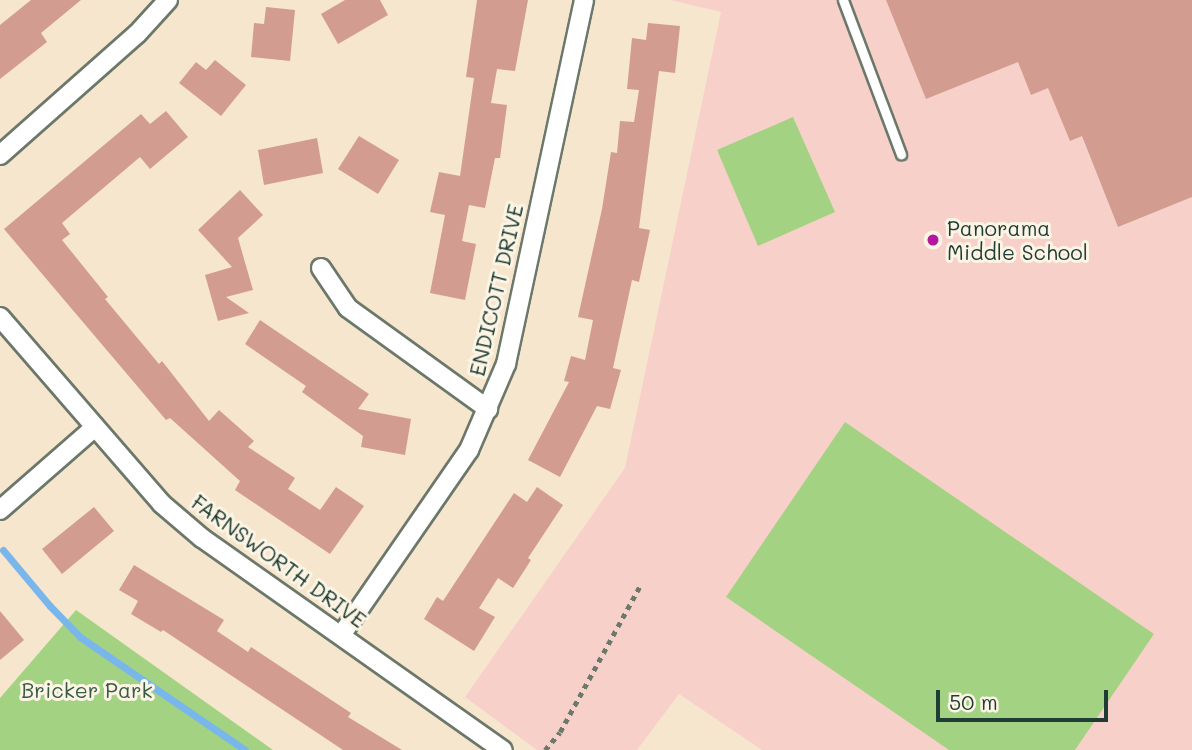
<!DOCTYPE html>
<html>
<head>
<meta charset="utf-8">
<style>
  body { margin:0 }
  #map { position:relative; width:1192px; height:750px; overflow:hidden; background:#f7e6ce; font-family:Mali,sans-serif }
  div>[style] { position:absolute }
  .built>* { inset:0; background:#f7d1c9 }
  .green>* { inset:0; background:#a3d382 }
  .stream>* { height:7px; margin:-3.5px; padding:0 3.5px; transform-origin:3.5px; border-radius:3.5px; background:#79b6eb }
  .building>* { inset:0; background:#d39c91 }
  .path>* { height:4.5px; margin-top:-2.25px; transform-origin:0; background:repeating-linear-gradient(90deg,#6b786a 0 5px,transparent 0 10px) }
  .roads { filter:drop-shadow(2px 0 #6b786a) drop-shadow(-2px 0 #6b786a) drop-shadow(0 2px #6b786a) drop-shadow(0 -2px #6b786a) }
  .service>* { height:9px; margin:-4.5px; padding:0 4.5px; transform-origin:4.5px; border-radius:4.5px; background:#fff }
  .minor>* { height:18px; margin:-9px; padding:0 9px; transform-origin:9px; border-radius:9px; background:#fff }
  .dots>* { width:19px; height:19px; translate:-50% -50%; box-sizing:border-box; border:4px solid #fcf5e5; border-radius:50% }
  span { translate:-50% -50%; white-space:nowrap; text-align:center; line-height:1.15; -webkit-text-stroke:6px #fcf5e5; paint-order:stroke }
  .poi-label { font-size:21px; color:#1f3d34 }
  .left { translate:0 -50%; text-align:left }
  .street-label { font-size:21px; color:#1f3d34 }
  .park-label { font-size:21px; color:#395b44 }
  .scale { position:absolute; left:936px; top:690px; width:172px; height:32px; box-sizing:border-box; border:4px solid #1f3d34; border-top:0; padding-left:9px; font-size:21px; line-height:24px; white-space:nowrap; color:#1f3d34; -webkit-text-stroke:5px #fcf5e5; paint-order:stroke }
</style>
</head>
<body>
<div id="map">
  <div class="built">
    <i style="clip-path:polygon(670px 0,1192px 0,1192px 750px,762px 750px,679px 694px,637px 750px,537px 750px,465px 697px,625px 468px,721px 12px)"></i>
  </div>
  <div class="green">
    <i style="clip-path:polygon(793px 117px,835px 212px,758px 246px,717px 150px)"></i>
    <i style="clip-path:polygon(845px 422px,1154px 634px,1075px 750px,949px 750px,726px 597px)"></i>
    <i style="clip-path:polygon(76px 610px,273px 750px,0 750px,0 698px)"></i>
  </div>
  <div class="stream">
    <i style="left:3px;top:550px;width:73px;rotate:50deg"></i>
    <i style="left:50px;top:606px;width:43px;rotate:45.9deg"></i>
    <i style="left:80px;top:637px;width:200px;rotate:34.4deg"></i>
  </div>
  <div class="building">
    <i style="clip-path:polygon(31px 0,81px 0,41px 33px,47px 42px,0 79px,0 25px)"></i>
    <i style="clip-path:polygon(345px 0,380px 0,388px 15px,338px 44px,321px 14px)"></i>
    <i style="clip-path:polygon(477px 0,528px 0,515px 71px,497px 69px,491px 103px,507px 105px,500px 158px,495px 158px,485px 208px,469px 205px,462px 241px,476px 244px,465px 300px,430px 293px,445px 215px,430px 212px,439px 172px,460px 176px,474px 78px,466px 77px)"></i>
    <i style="clip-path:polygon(886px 0,1192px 0,1192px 197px,1118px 227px,1082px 136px,1070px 141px,1048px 88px,1031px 95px,1018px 62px,926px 99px)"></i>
    <i style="clip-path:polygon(266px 7px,295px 10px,290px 61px,251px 57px,254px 23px,264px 24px)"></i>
    <i style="clip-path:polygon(648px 23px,680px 26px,675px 73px,659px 71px,639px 228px,650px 230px,639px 282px,632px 280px,613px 368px,621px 370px,610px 409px,597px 406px,560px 477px,528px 460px,569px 382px,564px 381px,571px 356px,585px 360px,593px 320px,578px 317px,602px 209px,611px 152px,617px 153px,620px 121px,634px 122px,639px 90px,627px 89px,632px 38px,646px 40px)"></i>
    <i style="clip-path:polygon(215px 60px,246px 85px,221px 116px,179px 83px,196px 62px,206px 70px)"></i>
    <i style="clip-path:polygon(166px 111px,188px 137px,150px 169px,140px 157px,62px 223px,70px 234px,62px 240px,108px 297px,105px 299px,159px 364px,162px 361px,209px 421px,219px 410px,254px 441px,248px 447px,295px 478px,288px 489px,320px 510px,336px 487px,364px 506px,330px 554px,235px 490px,240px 481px,170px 418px,166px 420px,4px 229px,141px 114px,150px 124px)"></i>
    <i style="clip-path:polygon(359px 136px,399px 160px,378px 194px,338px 169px)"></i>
    <i style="clip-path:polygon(317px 138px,323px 173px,264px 185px,258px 150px)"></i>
    <i style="clip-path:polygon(240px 190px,263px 215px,238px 238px,253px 290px,226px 297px,249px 313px,218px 321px,205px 275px,232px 267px,198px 230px)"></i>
    <i style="clip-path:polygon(260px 320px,369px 394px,358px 409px,411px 419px,405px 455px,361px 447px,363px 436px,302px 392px,306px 386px,245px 344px)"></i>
    <i style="clip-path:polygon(537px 487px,563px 505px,528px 558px,531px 560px,513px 588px,498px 578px,479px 608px,495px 617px,474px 651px,424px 619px,437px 597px,443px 601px,514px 493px,527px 502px)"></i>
    <i style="clip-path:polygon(94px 507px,114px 531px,62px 574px,42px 549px)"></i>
    <i style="clip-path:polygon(134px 565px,224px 620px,217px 631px,248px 652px,251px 647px,351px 713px,348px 717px,402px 750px,343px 750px,163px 630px,161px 632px,131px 614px,138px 601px,119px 590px)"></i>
    <i style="clip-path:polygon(0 611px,24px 640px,0 660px)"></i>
  </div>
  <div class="path">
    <i style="left:545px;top:750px;width:23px;rotate:-50deg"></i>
    <i style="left:560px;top:732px;width:169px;rotate:-61.3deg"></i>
  </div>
  <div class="roads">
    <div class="service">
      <i style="left:843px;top:0;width:165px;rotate:69.4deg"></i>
    </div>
    <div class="minor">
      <i style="left:0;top:155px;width:183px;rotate:-41.5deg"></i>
      <i style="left:137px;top:34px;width:46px;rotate:-47.6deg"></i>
      <i style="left:321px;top:268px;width:48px;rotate:56deg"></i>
      <i style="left:348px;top:308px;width:173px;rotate:35.8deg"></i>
      <i style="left:0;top:317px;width:247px;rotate:49.1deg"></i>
      <i style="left:162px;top:504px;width:52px;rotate:40.4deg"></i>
      <i style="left:202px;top:538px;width:368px;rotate:35.2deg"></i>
      <i style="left:0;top:510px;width:125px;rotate:-41.1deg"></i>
      <i style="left:342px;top:634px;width:224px;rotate:-55.4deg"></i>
      <i style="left:469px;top:450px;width:94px;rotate:-66.7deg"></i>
      <i style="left:506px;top:364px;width:372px;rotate:-77.9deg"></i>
    </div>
  </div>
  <div class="dots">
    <i style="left:933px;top:240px;background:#b5179e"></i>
  </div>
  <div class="poi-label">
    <span class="left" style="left:947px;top:240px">Panorama<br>Middle School</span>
  </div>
  <div class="street-label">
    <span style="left:496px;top:290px;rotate:-77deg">ENDICOTT DRIVE</span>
    <span style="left:279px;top:561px;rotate:36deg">FARNSWORTH DRIVE</span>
  </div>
  <div class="park-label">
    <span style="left:87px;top:690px">Bricker Park</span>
  </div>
  <div class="scale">50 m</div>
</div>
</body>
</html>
